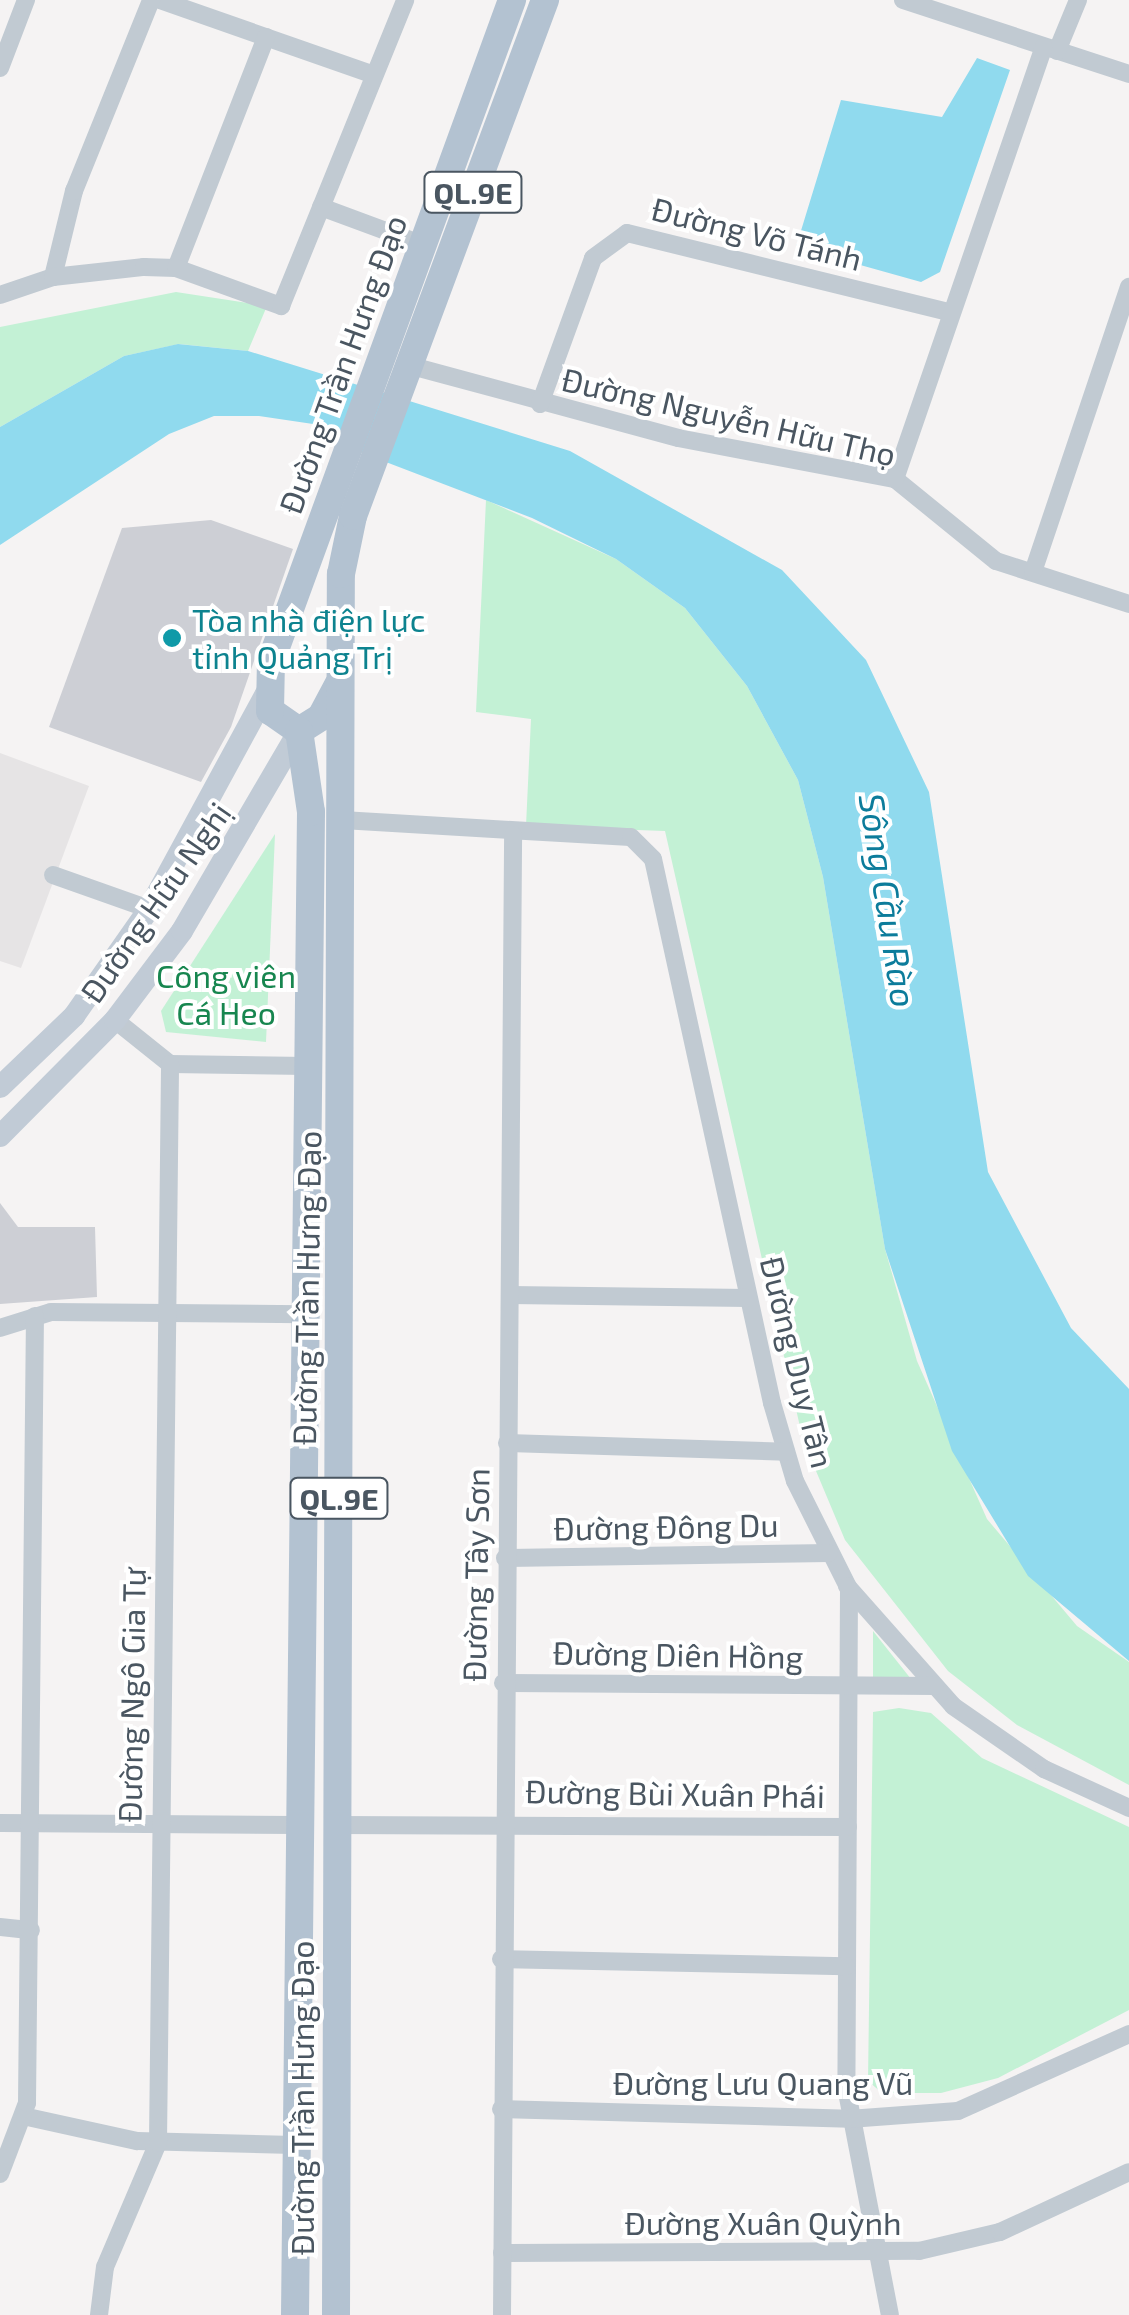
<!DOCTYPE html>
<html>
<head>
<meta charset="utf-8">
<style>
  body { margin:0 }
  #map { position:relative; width:1129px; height:2315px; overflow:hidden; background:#f5f3f3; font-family:"Exo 2",sans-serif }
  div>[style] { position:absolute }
  .education>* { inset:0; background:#e6e4e5 }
  .green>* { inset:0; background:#c3f1d5 }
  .water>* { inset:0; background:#90daee }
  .building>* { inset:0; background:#cdcfd5 }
  .minor>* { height:18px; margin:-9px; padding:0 9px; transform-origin:9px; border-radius:9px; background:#c1cad2 }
  .secondary>* { height:22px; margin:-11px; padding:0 11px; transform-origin:11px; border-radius:11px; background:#c1cbd6 }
  .primary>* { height:28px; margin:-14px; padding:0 14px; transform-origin:14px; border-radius:14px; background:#b3c2d1 }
  .dots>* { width:28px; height:28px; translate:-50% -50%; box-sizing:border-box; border:5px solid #fff; border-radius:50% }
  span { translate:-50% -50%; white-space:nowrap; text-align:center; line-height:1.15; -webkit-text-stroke:8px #fff; paint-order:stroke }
  .shield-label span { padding:2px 8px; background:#fff; border:2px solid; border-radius:8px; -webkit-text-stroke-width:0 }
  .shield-label { font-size:30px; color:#4a5661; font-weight:700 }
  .street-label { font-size:32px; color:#4a5661 }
  .culture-label { font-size:32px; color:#0d838f }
  .left { translate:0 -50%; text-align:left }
  .park-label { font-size:32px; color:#17864f }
  .water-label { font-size:35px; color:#0c7c9b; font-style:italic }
</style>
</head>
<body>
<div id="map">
  <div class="education">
    <i style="clip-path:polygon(0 753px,89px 786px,21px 968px,0 961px)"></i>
  </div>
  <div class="green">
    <i style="clip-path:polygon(176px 292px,267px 306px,248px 351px,179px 344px,124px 356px,0 427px,0 327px)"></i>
    <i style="clip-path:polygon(486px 500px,616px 559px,685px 608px,747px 686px,798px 780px,823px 877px,885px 1249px,917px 1361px,987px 1519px,1077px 1626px,1129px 1662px,1129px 1785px,1017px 1725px,948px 1671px,845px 1540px,803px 1440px,665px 831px,526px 826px,531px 719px,476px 712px)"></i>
    <i style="clip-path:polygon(275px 834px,266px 1042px,166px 1032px,161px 1011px)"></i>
    <i style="clip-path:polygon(873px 1631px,911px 1679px,873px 1679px)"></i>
    <i style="clip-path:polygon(899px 1708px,931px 1713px,982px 1758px,1129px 1827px,1129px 2010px,998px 2078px,941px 2093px,882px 2093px,868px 2081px,873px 1712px)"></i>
  </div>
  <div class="water">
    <i style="clip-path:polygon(977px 58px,1010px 70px,940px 272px,921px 282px,796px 247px,841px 100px,942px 117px)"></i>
    <i style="clip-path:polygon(178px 344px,248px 351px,570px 451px,782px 570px,866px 660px,929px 792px,988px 1172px,1071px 1328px,1129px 1389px,1129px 1661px,1028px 1576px,952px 1451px,885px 1249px,823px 877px,798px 780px,747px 686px,685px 608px,616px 559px,532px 518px,331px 441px,313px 424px,259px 416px,214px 416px,169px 434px,0 545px,0 427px,124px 356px)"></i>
  </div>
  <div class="building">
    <i style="clip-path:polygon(211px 520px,293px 549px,231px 727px,201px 782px,49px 727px,122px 528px)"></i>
    <i style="clip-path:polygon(0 1203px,18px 1227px,95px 1227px,97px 1297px,0 1304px)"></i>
  </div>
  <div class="minor">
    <i style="left:160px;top:0;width:227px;rotate:19.3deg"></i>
    <i style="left:903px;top:0;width:238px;rotate:18.1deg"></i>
    <i style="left:1057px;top:51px;width:55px;rotate:-67.6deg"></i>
    <i style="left:0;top:68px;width:73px;rotate:-69.1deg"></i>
    <i style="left:321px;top:207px;width:107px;rotate:20.3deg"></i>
    <i style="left:176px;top:268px;width:248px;rotate:-68.7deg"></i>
    <i style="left:53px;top:277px;width:89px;rotate:-76.3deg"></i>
    <i style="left:74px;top:191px;width:206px;rotate:-68deg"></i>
    <i style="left:0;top:295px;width:56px;rotate:-18.8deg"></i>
    <i style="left:53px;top:277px;width:92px;rotate:-6.3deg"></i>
    <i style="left:144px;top:267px;width:32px;rotate:2deg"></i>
    <i style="left:176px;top:268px;width:112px;rotate:19.9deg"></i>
    <i style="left:281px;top:306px;width:330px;rotate:-67.9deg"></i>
    <i style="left:408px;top:365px;width:280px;rotate:15.1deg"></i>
    <i style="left:678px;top:438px;width:221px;rotate:10.7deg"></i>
    <i style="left:895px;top:479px;width:130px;rotate:39.1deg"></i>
    <i style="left:996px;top:561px;width:140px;rotate:17.9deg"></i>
    <i style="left:540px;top:404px;width:155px;rotate:-70deg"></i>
    <i style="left:593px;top:258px;width:42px;rotate:-36.3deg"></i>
    <i style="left:627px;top:233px;width:332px;rotate:13.8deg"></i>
    <i style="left:895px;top:479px;width:457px;rotate:-71deg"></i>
    <i style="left:1033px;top:572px;width:301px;rotate:-71.4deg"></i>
    <i style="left:342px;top:820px;width:289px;rotate:3.4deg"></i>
    <i style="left:631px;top:837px;width:31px;rotate:45deg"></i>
    <i style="left:653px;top:859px;width:557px;rotate:77.66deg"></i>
    <i style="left:772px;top:1403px;width:81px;rotate:73.6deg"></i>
    <i style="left:795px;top:1481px;width:121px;rotate:63.4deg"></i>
    <i style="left:849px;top:1589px;width:498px;rotate:90.3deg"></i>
    <i style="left:846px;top:2087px;width:232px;rotate:79.1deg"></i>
    <i style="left:53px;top:875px;width:102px;rotate:19.5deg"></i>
    <i style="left:115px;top:1020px;width:70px;rotate:38.7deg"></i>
    <i style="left:170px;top:1064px;width:137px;rotate:0.8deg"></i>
    <i style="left:510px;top:1295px;width:238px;rotate:0.7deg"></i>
    <i style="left:0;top:1328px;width:53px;rotate:-17.4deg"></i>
    <i style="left:51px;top:1312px;width:253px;rotate:0.5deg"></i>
    <i style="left:507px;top:1443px;width:279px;rotate:1.8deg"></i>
    <i style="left:505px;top:1558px;width:324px;rotate:-0.9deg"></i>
    <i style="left:847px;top:1586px;width:160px;rotate:48.5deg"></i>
    <i style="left:953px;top:1706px;width:111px;rotate:34.7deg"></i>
    <i style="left:1044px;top:1769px;width:94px;rotate:24.6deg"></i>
    <i style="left:503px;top:1683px;width:432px;rotate:0.4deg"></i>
    <i style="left:0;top:1823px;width:297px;rotate:0.4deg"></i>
    <i style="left:336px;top:1825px;width:512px;rotate:0.22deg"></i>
    <i style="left:0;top:1927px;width:31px;rotate:6deg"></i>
    <i style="left:501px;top:1959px;width:345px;rotate:1.2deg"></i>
    <i style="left:501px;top:2109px;width:348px;rotate:1.6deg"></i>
    <i style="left:849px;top:2119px;width:109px;rotate:-4.2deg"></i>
    <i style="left:958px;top:2111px;width:188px;rotate:-24.2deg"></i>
    <i style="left:23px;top:2116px;width:117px;rotate:12.4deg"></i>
    <i style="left:137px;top:2141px;width:157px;rotate:1.5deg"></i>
    <i style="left:0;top:2174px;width:76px;rotate:-69.2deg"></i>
    <i style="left:27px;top:2103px;width:787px;rotate:-89.42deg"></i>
    <i style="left:502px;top:2253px;width:417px;rotate:-0.3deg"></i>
    <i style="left:919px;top:2251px;width:83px;rotate:-13.2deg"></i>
    <i style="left:1000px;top:2232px;width:142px;rotate:-24.9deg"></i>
    <i style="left:99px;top:2315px;width:48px;rotate:-82.9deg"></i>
    <i style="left:105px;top:2267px;width:135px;rotate:-66.9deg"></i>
    <i style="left:158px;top:2143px;width:1079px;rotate:-89.36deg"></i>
    <i style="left:502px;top:2315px;width:1480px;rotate:-89.57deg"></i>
  </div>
  <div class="secondary">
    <i style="left:0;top:1087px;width:103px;rotate:-43.8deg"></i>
    <i style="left:74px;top:1016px;width:131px;rotate:-55deg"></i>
    <i style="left:149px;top:909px;width:251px;rotate:-61.5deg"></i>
    <i style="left:0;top:1136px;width:163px;rotate:-45.2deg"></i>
    <i style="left:115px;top:1020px;width:111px;rotate:-53deg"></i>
    <i style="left:182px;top:931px;width:232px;rotate:-59.7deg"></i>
  </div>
  <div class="primary">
    <i style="left:338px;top:685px;width:36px;rotate:118deg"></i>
    <i style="left:321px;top:717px;width:26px;rotate:148deg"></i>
    <i style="left:299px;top:731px;width:35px;rotate:-145deg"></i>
    <i style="left:270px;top:711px;width:50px;rotate:-88.9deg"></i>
    <i style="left:271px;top:661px;width:704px;rotate:-69.97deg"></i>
    <i style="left:295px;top:2315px;width:1503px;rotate:-89.39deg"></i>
    <i style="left:311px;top:812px;width:82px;rotate:-98.4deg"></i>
    <i style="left:336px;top:2315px;width:1741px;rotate:-89.84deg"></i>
    <i style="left:341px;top:574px;width:59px;rotate:-78.3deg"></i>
    <i style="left:353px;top:516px;width:551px;rotate:-69.59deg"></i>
  </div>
  <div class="dots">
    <i style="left:172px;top:638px;background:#0f9aa8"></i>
  </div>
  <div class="shield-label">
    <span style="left:473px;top:192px">QL.9E</span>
    <span style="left:339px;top:1498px">QL.9E</span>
  </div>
  <div class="street-label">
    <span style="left:757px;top:233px;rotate:14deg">Đường Võ Tánh</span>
    <span style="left:342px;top:364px;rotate:-70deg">Đường Trần Hưng Đạo</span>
    <span style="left:729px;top:416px;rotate:13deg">Đường Nguyễn Hữu Thọ</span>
    <span style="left:155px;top:902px;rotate:-55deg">Đường Hữu Nghị</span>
    <span style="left:306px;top:1288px;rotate:-89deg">Đường Trần Hưng Đạo</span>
    <span style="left:798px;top:1362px;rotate:76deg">Đường Duy Tân</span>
    <span style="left:666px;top:1526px;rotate:-1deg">Đường Đông Du</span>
    <span style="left:475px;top:1575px;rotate:-89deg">Đường Tây Sơn</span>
    <span style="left:678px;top:1654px;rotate:1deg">Đường Diên Hồng</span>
    <span style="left:131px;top:1695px;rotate:-89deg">Đường Ngô Gia Tự</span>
    <span style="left:675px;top:1793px;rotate:1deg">Đường Bùi Xuân Phái</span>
    <span style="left:763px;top:2082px">Đường Lưu Quang Vũ</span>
    <span style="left:301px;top:2098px;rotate:-90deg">Đường Trần Hưng Đạo</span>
    <span style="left:763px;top:2222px">Đường Xuân Quỳnh</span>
  </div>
  <div class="culture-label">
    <span class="left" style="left:192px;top:638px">Tòa nhà điện lực<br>tỉnh Quảng Trị</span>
  </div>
  <div class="park-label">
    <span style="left:226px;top:994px">Công viên<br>Cá Heo</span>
  </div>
  <div class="water-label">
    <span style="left:889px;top:900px;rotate:81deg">Sông Cầu Rào</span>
  </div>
</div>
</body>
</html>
